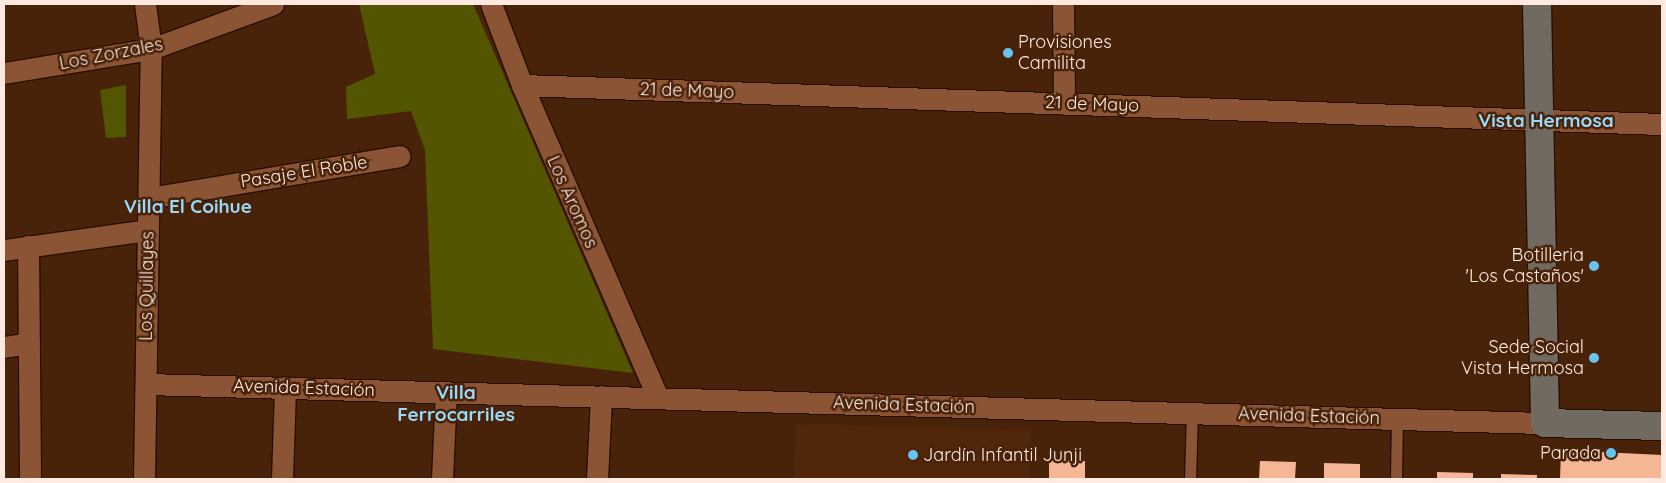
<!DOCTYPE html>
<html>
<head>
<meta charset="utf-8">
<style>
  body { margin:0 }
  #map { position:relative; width:1666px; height:483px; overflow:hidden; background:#482209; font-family:Quicksand,sans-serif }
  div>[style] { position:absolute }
  .built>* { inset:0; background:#522609 }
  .green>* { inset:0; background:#545500 }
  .building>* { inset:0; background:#f4b694 }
  .roads { filter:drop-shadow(1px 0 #280e01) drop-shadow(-1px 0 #280e01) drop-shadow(0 1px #280e01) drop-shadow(0 -1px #280e01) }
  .lane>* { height:11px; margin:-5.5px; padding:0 5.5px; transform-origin:5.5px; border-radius:5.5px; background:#8a5435 }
  .street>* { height:21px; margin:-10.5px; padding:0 10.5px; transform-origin:10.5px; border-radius:10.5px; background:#8a5435 }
  .secondary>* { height:28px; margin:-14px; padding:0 14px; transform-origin:14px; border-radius:14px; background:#706a61 }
  .dots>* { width:14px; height:14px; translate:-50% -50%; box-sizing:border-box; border:2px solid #482209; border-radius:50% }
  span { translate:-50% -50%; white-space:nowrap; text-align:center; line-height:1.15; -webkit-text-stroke:5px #482209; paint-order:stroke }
  .poi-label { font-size:18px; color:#feeae0 }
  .left { translate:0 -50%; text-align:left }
  .right { translate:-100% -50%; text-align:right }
  .street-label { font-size:18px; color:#feeae0 }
  .neighbourhood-label { font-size:19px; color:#99dafb; font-weight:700 }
  .frame { position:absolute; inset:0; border:5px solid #feeae0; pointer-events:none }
</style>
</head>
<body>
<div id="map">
  <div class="built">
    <i style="clip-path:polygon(796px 424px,1031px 430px,1030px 479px,794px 479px)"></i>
  </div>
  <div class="green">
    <i style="clip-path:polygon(359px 4px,473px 4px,633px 373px,433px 349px,425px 150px,411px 111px,347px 119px,346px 87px,375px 74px)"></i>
    <i style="clip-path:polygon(126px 85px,126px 137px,106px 138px,100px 90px)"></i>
  </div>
  <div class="building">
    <i style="clip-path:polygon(1561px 450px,1662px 455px,1662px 479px,1560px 479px)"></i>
    <i style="clip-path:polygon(1049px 460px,1085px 461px,1085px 479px,1049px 479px)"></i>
    <i style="clip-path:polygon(1260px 461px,1296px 462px,1295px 479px,1259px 479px)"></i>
    <i style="clip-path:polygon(1324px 463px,1360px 464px,1360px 479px,1324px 479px)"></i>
    <i style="clip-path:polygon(1437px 472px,1473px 473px,1473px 479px,1437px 479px)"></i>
    <i style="clip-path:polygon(1501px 474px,1537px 475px,1537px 479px,1501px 479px)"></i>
  </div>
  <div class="roads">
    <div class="lane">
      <i style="left:1190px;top:479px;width:66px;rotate:-88.3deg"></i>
      <i style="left:1396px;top:479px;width:61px;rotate:-89.1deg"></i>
    </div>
    <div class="street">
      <i style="left:491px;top:4px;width:87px;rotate:69.1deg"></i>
      <i style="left:522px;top:85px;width:341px;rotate:66.5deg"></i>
      <i style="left:1063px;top:4px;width:99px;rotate:89.4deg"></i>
      <i style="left:4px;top:73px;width:149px;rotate:-9.3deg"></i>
      <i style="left:151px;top:49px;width:130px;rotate:-20.2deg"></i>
      <i style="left:522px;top:85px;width:1141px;rotate:1.96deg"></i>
      <i style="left:149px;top:198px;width:254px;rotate:-9.5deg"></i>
      <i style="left:28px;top:246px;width:233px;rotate:89.5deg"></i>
      <i style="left:4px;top:250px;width:145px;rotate:-7.9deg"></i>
      <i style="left:4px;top:347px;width:25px;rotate:-9deg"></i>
      <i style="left:146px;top:384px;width:1400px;rotate:1.6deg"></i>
      <i style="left:144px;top:479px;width:430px;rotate:-89.1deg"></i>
      <i style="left:151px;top:49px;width:45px;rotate:-97.6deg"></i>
      <i style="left:282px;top:479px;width:92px;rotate:-88.1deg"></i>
      <i style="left:442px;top:479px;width:87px;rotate:-87.4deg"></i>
      <i style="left:597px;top:479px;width:83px;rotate:-87.2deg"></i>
    </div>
    <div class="secondary">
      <i style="left:1537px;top:4px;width:419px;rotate:88.9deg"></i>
      <i style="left:1545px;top:423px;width:117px;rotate:1.5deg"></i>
    </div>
  </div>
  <div class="dots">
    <i style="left:1008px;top:53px;background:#67c4ef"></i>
    <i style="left:1594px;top:266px;background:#67c4ef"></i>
    <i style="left:1594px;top:358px;background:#67c4ef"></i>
    <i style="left:1611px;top:453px;background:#67c4ef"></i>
    <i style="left:913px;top:455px;background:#67c4ef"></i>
  </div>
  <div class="poi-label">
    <span class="left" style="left:1018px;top:53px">Provisiones<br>Camilita</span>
    <span class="right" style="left:1584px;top:266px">Botilleria<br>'Los Castaños'</span>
    <span class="right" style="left:1584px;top:358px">Sede Social<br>Vista Hermosa</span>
    <span class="right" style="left:1601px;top:453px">Parada</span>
    <span class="left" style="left:923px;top:455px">Jardín Infantil Junji</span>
  </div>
  <div class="street-label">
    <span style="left:111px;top:54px;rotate:-11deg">Los Zorzales</span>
    <span style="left:687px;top:91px;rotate:2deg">21 de Mayo</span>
    <span style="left:1092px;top:104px;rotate:2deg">21 de Mayo</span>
    <span style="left:304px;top:172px;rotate:-9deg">Pasaje El Roble</span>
    <span style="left:572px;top:202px;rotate:66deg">Los Aromos</span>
    <span style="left:147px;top:286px;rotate:-89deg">Los Quillayes</span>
    <span style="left:304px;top:388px;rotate:2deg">Avenida Estación</span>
    <span style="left:904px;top:405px;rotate:2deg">Avenida Estación</span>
    <span style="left:1309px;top:416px;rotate:2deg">Avenida Estación</span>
  </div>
  <div class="neighbourhood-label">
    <span style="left:1546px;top:121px">Vista Hermosa</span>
    <span style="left:188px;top:207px">Villa El Coihue</span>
    <span style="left:456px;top:404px">Villa<br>Ferrocarriles</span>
  </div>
  <div class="frame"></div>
</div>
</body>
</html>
